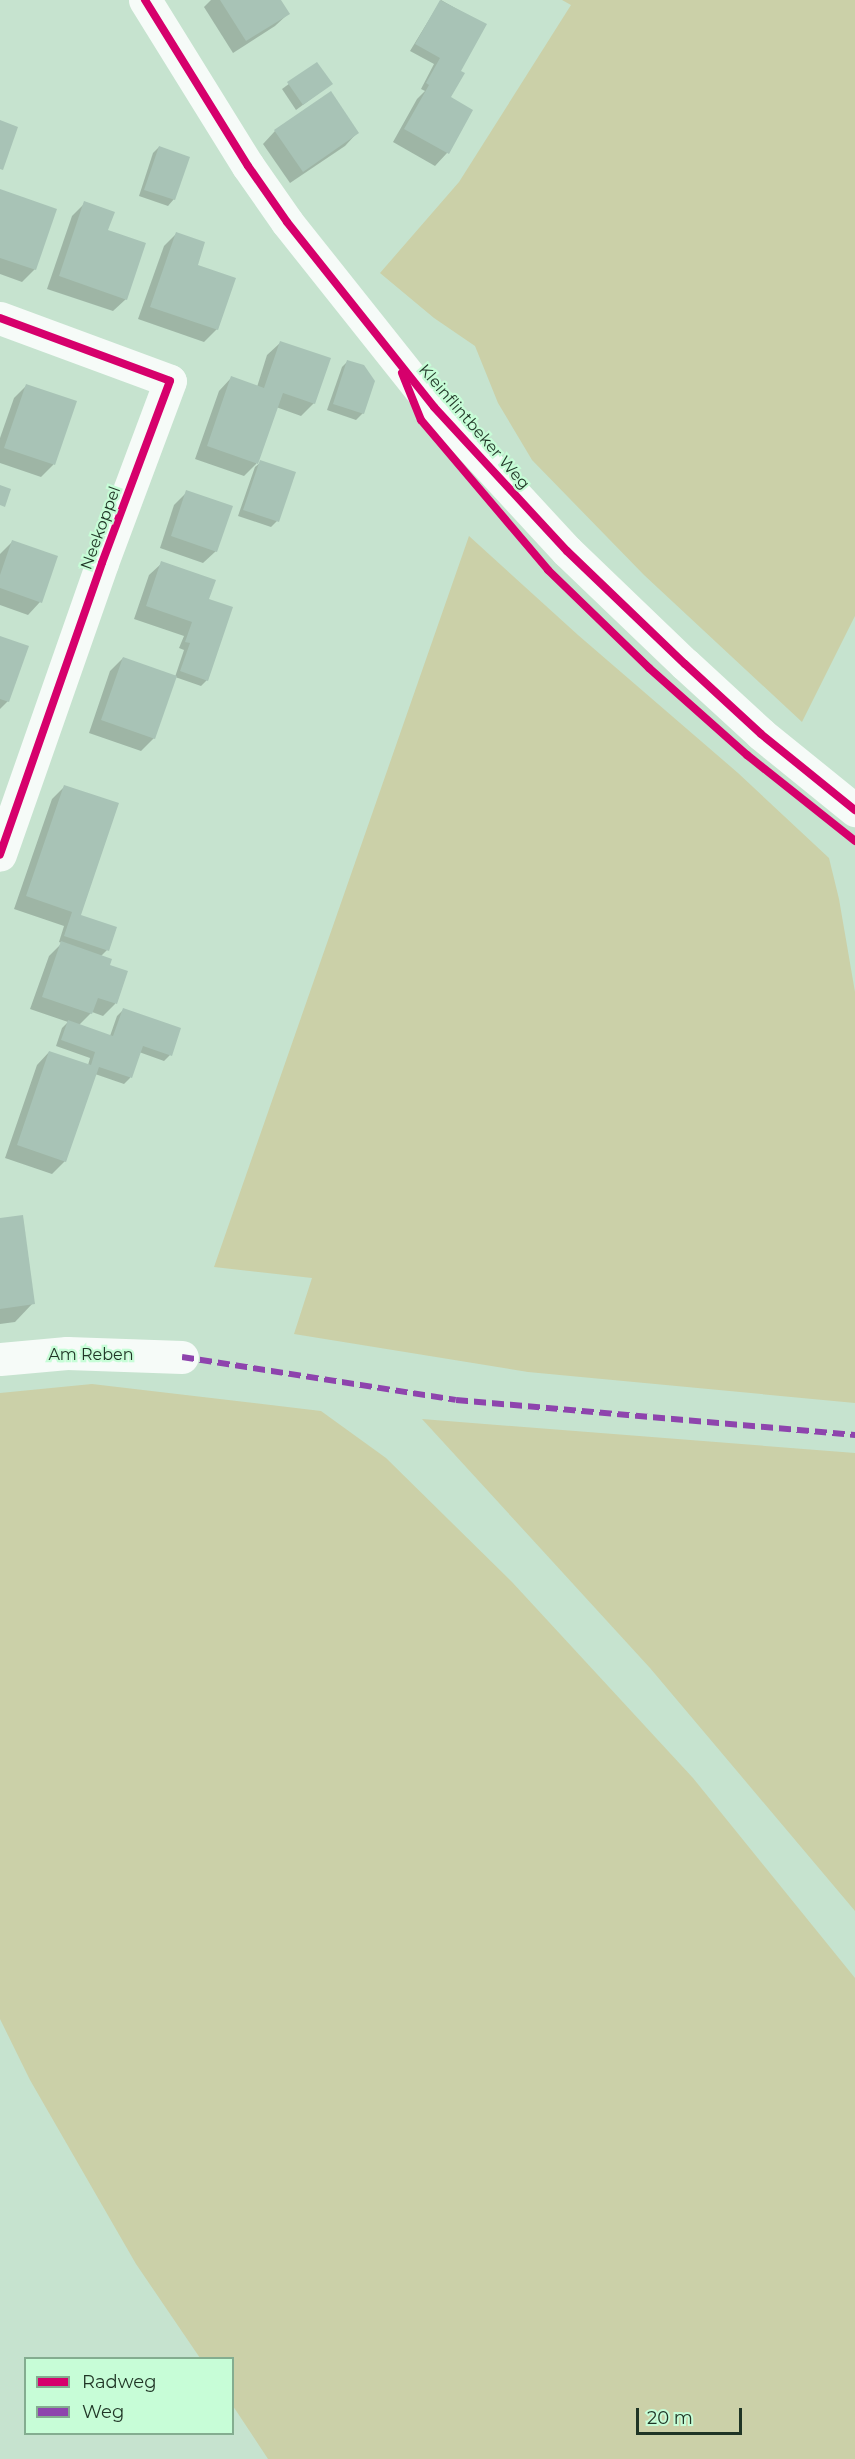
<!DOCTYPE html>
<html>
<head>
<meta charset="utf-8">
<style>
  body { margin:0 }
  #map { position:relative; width:855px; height:2459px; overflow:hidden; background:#c6e3cf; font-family:Montserrat,sans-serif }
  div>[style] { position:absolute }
  .green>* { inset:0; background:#cbd0a8 }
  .shadow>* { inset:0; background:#0003 }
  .building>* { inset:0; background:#a8c3b6 }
  .minor>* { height:33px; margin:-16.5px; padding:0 16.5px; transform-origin:16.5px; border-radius:16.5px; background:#f6fbf8 }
  .quiet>* { height:6px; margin-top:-3px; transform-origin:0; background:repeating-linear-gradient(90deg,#8e44ad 0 12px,transparent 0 18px) }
  .cycleway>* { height:8px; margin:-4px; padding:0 4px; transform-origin:4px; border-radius:4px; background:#d6006c }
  span { translate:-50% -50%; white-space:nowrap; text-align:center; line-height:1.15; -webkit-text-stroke:4.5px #c7fdd7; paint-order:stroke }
  .street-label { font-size:16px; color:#1f3425 }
  .legend { position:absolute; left:24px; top:2357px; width:210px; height:78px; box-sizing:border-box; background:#c7fdd7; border:2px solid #84ad90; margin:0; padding:8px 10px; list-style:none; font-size:18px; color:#1f3425 }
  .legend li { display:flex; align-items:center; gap:12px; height:30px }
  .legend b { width:30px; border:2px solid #84ad90 }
  .scale { position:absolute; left:636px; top:2408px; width:106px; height:27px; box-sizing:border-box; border:3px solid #1f3425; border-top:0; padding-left:8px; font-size:18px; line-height:21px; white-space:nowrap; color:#1f3425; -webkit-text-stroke:4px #c7fdd7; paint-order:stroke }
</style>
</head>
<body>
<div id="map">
  <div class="green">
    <i style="clip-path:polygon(562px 0,855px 0,855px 616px,802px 722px,644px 575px,532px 460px,498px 403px,475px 346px,434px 318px,380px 273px,459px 182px,571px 5px)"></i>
    <i style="clip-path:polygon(469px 536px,578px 635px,738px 773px,829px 858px,839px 899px,855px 992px,855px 1403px,528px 1372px,294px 1334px,312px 1278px,214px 1267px)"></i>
    <i style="clip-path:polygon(92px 1384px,321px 1411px,386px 1458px,512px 1582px,693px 1778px,855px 1978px,855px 2459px,268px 2459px,233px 2406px,232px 2358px,200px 2358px,136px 2264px,30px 2080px,0 2019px,0 1393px)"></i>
    <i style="clip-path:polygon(422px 1419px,855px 1453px,855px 1911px,650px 1668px)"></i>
  </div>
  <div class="shadow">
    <i style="clip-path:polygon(211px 0,279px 0,288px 14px,275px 26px,233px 53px,204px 7px)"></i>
    <i style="clip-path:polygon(441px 0,485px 25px,459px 71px,450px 96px,447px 153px,435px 166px,393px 142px,417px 99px,425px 91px,421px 89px,434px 64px,410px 51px)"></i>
    <i style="clip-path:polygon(316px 64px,331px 84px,296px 110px,282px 89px)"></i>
    <i style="clip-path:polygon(275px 131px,357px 133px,345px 146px,290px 183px,263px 144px)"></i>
    <i style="clip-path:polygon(159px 147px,174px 199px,168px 206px,139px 196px,153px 153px)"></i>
    <i style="clip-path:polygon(0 191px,35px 269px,22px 282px,0 274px)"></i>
    <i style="clip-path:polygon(85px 203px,106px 231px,126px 299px,113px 311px,47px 289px,72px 216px)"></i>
    <i style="clip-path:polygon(176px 234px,196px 266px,217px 329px,204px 342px,138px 319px,164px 246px)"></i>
    <i style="clip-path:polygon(280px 343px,314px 403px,301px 416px,276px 407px,255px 467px,261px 462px,277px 521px,271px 527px,238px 516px,256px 464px,244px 476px,195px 459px,219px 391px,231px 378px,257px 387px,267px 355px)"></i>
    <i style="clip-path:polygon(348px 361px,363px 413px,356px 420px,327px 410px,342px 367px)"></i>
    <i style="clip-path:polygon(26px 386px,75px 402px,53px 465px,41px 477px,0 463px,0 438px,14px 398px)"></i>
    <i style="clip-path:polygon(187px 492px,216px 551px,203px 563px,160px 548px,174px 505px)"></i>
    <i style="clip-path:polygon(12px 542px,40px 602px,28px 615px,0 605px,0 554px)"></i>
    <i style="clip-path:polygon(162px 563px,206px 605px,207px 680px,201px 686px,175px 677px,154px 738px,141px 751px,89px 733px,110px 671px,123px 658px,175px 677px,184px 650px,179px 648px,184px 636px,134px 619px,149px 575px)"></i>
    <i style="clip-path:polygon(0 637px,8px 701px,0 709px)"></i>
    <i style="clip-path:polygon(65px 786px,79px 914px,107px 950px,101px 956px,108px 966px,126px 972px,115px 1004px,103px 1016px,92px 1012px,79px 1025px,110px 1036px,117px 1016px,123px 1010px,170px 1055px,164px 1061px,139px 1052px,130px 1078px,124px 1084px,95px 1074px,65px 1161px,52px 1174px,5px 1158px,37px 1065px,49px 1052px,88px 1065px,90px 1058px,56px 1046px,62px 1028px,68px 1022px,30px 1009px,49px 956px,62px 943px,59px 942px,64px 926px,14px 909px,52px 799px)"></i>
    <i style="clip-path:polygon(0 1219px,33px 1303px,15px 1322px,0 1324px)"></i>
  </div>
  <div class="building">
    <i style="clip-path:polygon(220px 0,281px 0,290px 14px,246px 41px)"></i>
    <i style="clip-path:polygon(440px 0,487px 24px,461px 71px,465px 73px,451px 97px,473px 110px,449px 154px,404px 129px,429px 85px,426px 83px,440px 58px,415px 44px)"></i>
    <i style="clip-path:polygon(317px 62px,333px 84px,303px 105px,287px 82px)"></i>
    <i style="clip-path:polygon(331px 91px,359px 133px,303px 172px,274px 130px)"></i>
    <i style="clip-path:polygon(0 120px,18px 127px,3px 170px,0 169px)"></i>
    <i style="clip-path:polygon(159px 146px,190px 157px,175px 200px,144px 190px)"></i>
    <i style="clip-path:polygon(0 189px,57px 209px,36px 270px,0 258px)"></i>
    <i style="clip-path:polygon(84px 201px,115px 212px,108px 230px,146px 243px,127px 300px,59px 276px)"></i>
    <i style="clip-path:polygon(176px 232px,205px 242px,198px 265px,236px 278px,218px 330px,150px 307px)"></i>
    <i style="clip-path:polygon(280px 341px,331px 358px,315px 404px,283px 393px,258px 464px,207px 446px,231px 376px,264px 388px)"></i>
    <i style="clip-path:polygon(347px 360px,364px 365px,375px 381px,364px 414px,333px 404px)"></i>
    <i style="clip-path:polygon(26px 384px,77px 401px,55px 465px,4px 448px)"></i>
    <i style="clip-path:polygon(260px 460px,296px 472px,279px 522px,243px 510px)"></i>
    <i style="clip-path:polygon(0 485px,11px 489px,5px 507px,0 505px)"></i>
    <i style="clip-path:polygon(186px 490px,233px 506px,217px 552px,171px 536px)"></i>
    <i style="clip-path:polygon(12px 540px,58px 556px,42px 603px,0 588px,0 575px)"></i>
    <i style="clip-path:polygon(161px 561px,216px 580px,209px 599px,233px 607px,208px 681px,180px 671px,190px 643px,185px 642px,192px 622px,146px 606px)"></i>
    <i style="clip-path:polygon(0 636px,29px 646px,9px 702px,0 699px)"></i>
    <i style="clip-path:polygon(123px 657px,177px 676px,155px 739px,101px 720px)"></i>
    <i style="clip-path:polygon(64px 785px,119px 803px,81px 915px,117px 927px,109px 951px,64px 936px,72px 912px,26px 896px)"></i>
    <i style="clip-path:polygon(61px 941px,112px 959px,110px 965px,128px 971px,117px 1004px,98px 998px,92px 1014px,42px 997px)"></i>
    <i style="clip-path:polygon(123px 1008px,181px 1028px,172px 1056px,143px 1046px,132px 1078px,99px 1067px,66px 1162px,17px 1145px,49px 1051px,91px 1065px,95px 1052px,61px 1040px,68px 1020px,113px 1036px)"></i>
    <i style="clip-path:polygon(23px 1215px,35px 1304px,0 1309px,0 1218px)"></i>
  </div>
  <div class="minor">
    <i style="left:145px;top:0;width:195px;rotate:58.2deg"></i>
    <i style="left:248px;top:166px;width:68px;rotate:55.1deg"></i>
    <i style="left:287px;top:222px;width:236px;rotate:51.5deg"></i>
    <i style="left:434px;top:407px;width:196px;rotate:47.3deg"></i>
    <i style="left:567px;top:551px;width:163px;rotate:43.8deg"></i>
    <i style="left:685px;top:664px;width:103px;rotate:42.6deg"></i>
    <i style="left:761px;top:734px;width:121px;rotate:39deg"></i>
    <i style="left:0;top:318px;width:181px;rotate:20.3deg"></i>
    <i style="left:170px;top:381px;width:194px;rotate:110.5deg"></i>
    <i style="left:102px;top:563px;width:309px;rotate:109.3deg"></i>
    <i style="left:0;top:1359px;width:67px;rotate:-5.1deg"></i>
    <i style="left:67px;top:1353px;width:115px;rotate:2deg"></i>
  </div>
  <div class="quiet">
    <i style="left:182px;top:1357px;width:277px;rotate:8.9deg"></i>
    <i style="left:456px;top:1400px;width:401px;rotate:5deg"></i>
  </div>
  <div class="cycleway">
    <i style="left:145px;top:0;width:195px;rotate:58.2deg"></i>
    <i style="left:248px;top:166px;width:68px;rotate:55.1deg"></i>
    <i style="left:287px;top:222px;width:236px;rotate:51.5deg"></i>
    <i style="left:434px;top:407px;width:196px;rotate:47.3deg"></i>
    <i style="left:567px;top:551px;width:163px;rotate:43.8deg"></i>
    <i style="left:685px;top:664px;width:103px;rotate:42.6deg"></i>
    <i style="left:761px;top:734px;width:121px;rotate:39deg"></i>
    <i style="left:0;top:318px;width:181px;rotate:20.3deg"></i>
    <i style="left:170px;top:381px;width:194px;rotate:110.5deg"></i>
    <i style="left:102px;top:563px;width:309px;rotate:109.3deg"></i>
    <i style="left:402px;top:373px;width:51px;rotate:68deg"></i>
    <i style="left:421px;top:420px;width:197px;rotate:49.7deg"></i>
    <i style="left:548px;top:570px;width:141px;rotate:44.1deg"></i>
    <i style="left:649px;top:668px;width:131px;rotate:41.6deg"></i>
    <i style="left:747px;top:755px;width:138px;rotate:38.5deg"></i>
  </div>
  <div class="street-label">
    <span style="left:474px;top:427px;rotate:49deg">Kleinflintbeker Weg</span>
    <span style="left:101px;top:528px;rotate:-70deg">Neekoppel</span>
    <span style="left:91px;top:1355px">Am Reben</span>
  </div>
  <ul class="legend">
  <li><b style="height:8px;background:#d6006c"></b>Radweg</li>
  <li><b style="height:8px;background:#8e44ad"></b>Weg</li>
  </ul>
  <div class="scale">20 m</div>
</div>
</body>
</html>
